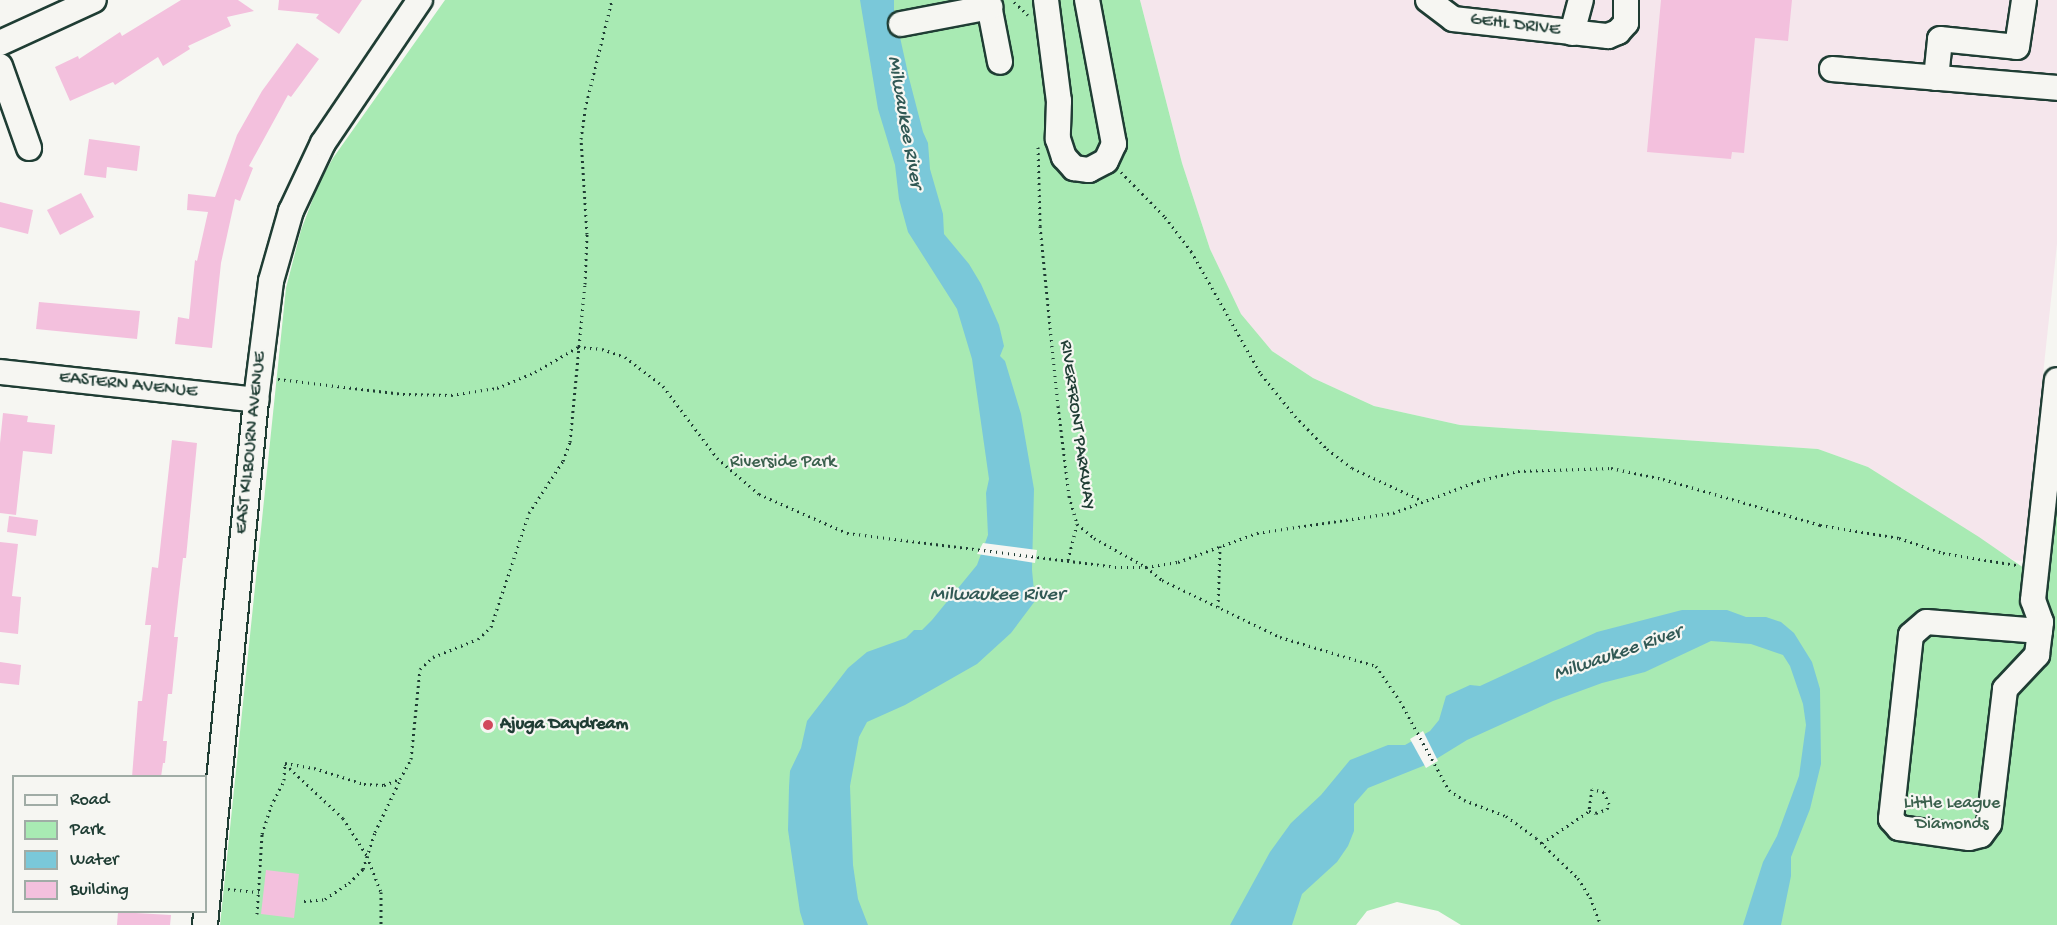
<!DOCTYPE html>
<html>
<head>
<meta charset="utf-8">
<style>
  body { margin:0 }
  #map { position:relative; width:2057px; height:925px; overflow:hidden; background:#f6f6f2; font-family:"Gochi Hand",sans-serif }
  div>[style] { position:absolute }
  .built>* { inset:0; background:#f5e6ec }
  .green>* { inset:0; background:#a8eab3 }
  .water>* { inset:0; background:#7ac8d9 }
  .pier>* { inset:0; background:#f6f6f2 }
  .building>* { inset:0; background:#f3c0dd }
  .path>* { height:3px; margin-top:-1.5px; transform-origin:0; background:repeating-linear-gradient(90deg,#1f3d34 0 1.5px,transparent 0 6px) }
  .roads { filter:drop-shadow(2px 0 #1f3d34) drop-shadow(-2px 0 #1f3d34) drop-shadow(0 2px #1f3d34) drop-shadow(0 -2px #1f3d34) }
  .minor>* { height:24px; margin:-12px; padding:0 12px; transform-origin:12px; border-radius:12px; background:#f6f6f2 }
  .dots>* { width:16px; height:16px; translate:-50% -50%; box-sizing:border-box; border:3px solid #f6f6f2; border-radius:50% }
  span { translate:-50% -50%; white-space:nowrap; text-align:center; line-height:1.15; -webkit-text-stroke:4.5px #f6f6f2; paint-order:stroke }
  .street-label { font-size:18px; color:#1f3d34 }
  .park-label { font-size:18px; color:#3a604d }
  .poi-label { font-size:18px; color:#1f3d34; font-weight:700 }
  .left { translate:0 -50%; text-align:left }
  .water-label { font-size:20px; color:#315955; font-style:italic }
  .legend { position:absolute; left:12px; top:775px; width:195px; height:138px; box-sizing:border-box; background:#f6f6f2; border:2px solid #a0aca6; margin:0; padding:8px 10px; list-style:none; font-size:18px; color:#1f3d34 }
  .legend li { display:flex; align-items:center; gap:12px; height:30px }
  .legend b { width:30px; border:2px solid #a0aca6 }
</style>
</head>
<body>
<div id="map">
  <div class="built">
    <i style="clip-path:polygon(1140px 0,2057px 0,2057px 244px,2023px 561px,2013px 560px,1868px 467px,1818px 449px,1460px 425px,1374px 406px,1313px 378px,1272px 351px,1240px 314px,1210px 249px,1182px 163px)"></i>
  </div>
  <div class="green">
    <i style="clip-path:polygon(445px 0,1140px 0,1182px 163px,1210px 249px,1241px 314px,1272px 351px,1313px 378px,1374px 406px,1460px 425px,1818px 449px,1868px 467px,1979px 537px,2047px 584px,2057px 502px,2057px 925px,1461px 925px,1438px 911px,1397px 902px,1367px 911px,1356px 925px,220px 925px,286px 288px,301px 230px,319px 183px,333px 158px)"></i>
  </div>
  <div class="water">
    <i style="clip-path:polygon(860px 0,894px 0,894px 10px,909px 78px,923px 132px,928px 143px,930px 169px,943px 214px,944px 234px,969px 264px,981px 284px,999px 325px,1004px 346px,1000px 356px,1005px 361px,1021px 414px,1034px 489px,1032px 570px,1035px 601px,1011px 633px,977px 664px,905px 705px,867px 722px,859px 737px,850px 786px,853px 865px,858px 899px,868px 925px,804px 925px,800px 912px,788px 830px,789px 787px,790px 771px,801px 748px,807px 721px,848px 668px,867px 652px,906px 638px,914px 630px,922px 630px,932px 620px,977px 565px,988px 535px,986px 493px,989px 479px,972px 359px,957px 309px,908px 232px,899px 199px,895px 165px,878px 109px)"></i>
    <i style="clip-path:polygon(1682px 610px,1727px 610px,1746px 617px,1766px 617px,1781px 622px,1794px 633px,1812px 662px,1820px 689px,1821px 764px,1810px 809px,1791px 857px,1791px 876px,1781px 925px,1743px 925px,1763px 862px,1777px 836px,1799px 776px,1806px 725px,1803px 704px,1790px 666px,1783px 655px,1751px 644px,1711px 641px,1645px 672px,1602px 683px,1553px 701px,1467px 740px,1428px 764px,1368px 788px,1354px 804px,1354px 831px,1348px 846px,1337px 862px,1302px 894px,1292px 925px,1230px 925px,1270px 852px,1291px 823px,1321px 795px,1350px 760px,1388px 745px,1405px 745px,1430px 731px,1439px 720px,1446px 696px,1470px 685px,1480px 686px,1597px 632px)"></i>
  </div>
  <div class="pier">
    <i style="clip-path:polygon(983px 543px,1037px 550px,1035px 563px,977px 554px)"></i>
    <i style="clip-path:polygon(1423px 731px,1438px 761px,1426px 768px,1410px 739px)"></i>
  </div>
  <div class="building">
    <i style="clip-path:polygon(181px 0,238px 0,254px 11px,227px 17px,231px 26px,188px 46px,190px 49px,163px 66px,158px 57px,115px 85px,113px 82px,70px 101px,55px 67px,78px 56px,79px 59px,120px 32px,122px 36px)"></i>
    <i style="clip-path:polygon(279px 0,362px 0,339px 34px,316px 18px,319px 14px,278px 10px)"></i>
    <i style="clip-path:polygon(1661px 0,1792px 0,1788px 41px,1755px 38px,1744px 153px,1732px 152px,1731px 159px,1647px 152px)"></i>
    <i style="clip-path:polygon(297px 43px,319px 59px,291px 97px,288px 95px,249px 166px,253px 168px,240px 201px,235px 199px,221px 263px,212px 348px,175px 344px,178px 317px,189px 319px,195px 260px,197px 261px,208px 212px,187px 210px,188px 194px,215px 197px,237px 135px,262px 91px)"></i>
    <i style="clip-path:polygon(89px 139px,140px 146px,137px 171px,107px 167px,106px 178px,84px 175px)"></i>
    <i style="clip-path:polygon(81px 193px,94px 217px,60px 235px,47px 210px)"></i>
    <i style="clip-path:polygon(0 202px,33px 210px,28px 234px,0 227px)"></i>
    <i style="clip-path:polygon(39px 302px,140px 311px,137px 339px,36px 329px)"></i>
    <i style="clip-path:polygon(3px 413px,28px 416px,27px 422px,55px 425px,52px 454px,23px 451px,16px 515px,0 513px,0 443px)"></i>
    <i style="clip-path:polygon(172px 440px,197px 443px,186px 558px,183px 558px,174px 637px,178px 637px,172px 694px,168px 694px,163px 741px,167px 741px,165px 763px,163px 763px,161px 777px,132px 777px,138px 701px,142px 701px,151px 625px,145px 625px,152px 567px,158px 568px)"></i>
    <i style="clip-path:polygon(9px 516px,38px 520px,36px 536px,7px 532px)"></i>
    <i style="clip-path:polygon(0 542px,18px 544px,12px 596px,21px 597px,18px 634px,0 632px)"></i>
    <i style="clip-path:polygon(0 662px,21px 665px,19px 685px,0 683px)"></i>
    <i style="clip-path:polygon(266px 870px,299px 874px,294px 918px,261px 914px)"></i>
    <i style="clip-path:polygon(118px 912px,171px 915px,170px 925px,117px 925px)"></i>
  </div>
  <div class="path">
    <i style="left:1014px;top:2px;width:19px;rotate:43deg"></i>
    <i style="left:1038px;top:147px;width:79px;rotate:88.5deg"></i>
    <i style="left:1040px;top:226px;width:181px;rotate:84.3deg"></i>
    <i style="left:1058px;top:406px;width:91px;rotate:83deg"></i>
    <i style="left:1069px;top:496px;width:29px;rotate:74deg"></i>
    <i style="left:1077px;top:524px;width:22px;rotate:39deg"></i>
    <i style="left:1094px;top:538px;width:60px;rotate:29.1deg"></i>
    <i style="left:1146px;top:567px;width:21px;rotate:39deg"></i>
    <i style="left:1162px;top:580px;width:131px;rotate:25.8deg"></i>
    <i style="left:1280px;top:637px;width:100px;rotate:16.8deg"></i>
    <i style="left:1376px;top:666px;width:42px;rotate:55.6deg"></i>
    <i style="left:1400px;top:701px;width:102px;rotate:61.2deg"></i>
    <i style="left:1449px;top:790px;width:18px;rotate:34deg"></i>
    <i style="left:1464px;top:800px;width:45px;rotate:20.9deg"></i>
    <i style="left:1506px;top:816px;width:37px;rotate:36deg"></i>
    <i style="left:1536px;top:838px;width:58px;rotate:43.6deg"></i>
    <i style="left:1578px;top:878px;width:22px;rotate:58deg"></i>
    <i style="left:1590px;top:897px;width:30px;rotate:69deg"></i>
    <i style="left:1121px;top:172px;width:63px;rotate:45.6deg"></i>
    <i style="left:1165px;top:217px;width:43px;rotate:52.6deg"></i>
    <i style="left:1191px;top:251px;width:142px;rotate:60.4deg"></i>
    <i style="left:1261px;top:374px;width:54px;rotate:51deg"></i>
    <i style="left:1295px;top:416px;width:46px;rotate:45.9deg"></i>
    <i style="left:1327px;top:449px;width:31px;rotate:37deg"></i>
    <i style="left:1352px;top:468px;width:78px;rotate:24.9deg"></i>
    <i style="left:278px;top:379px;width:126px;rotate:6.8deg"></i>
    <i style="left:403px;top:394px;width:48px;rotate:1.2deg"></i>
    <i style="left:451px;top:395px;width:47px;rotate:-8.7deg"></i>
    <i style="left:497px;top:388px;width:41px;rotate:-22.8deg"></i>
    <i style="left:535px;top:372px;width:50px;rotate:-30.2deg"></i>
    <i style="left:578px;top:347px;width:24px;rotate:5deg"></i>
    <i style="left:602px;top:349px;width:24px;rotate:19deg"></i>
    <i style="left:625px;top:357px;width:48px;rotate:37.3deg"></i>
    <i style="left:663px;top:386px;width:90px;rotate:53.1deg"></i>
    <i style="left:717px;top:458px;width:55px;rotate:40.6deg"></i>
    <i style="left:759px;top:494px;width:96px;rotate:23.9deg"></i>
    <i style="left:847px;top:533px;width:270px;rotate:7.2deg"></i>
    <i style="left:1115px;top:567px;width:31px"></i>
    <i style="left:1146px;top:567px;width:32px;rotate:-9deg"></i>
    <i style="left:1178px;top:562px;width:84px;rotate:-20.2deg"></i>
    <i style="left:1257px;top:533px;width:137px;rotate:-8.4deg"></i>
    <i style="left:1393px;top:513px;width:91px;rotate:-20.6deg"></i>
    <i style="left:1478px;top:481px;width:41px;rotate:-14deg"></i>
    <i style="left:1518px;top:471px;width:93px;rotate:-1.8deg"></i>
    <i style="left:1611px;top:468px;width:53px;rotate:11.9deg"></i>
    <i style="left:1663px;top:479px;width:164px;rotate:16.3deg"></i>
    <i style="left:1820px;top:525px;width:80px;rotate:9.3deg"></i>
    <i style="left:1899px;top:538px;width:46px;rotate:18.8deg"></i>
    <i style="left:1943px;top:553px;width:74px;rotate:9.3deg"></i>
    <i style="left:1068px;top:560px;width:37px;rotate:-76deg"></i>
    <i style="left:1218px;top:607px;width:61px;rotate:-88.1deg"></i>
    <i style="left:285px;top:763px;width:29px;rotate:10deg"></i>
    <i style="left:314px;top:768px;width:52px;rotate:17.7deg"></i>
    <i style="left:364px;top:784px;width:20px;rotate:3deg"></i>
    <i style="left:384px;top:785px;width:17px;rotate:-21deg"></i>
    <i style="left:400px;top:779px;width:23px;rotate:-61deg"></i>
    <i style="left:411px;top:759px;width:90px;rotate:-84.3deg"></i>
    <i style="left:420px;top:669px;width:18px;rotate:-43deg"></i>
    <i style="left:433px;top:657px;width:48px;rotate:-21.8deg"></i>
    <i style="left:478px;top:639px;width:18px;rotate:-43deg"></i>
    <i style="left:491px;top:627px;width:120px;rotate:-71.6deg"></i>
    <i style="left:529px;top:513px;width:62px;rotate:-56.8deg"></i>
    <i style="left:563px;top:461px;width:20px;rotate:-70deg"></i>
    <i style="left:570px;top:442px;width:159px;rotate:-84.6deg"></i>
    <i style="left:585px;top:284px;width:50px;rotate:-87.7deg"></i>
    <i style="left:587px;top:234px;width:95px;rotate:-93.6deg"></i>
    <i style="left:581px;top:139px;width:30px;rotate:-82deg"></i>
    <i style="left:585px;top:109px;width:112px;rotate:-76.1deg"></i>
    <i style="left:285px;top:764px;width:79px;rotate:43deg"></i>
    <i style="left:343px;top:818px;width:45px;rotate:57.7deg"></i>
    <i style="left:367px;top:856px;width:39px;rotate:69deg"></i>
    <i style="left:381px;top:892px;width:33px;rotate:90deg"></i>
    <i style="left:1542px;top:843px;width:57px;rotate:-34.2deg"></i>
    <i style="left:1589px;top:811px;width:7px;rotate:16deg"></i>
    <i style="left:1596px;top:813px;width:12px;rotate:-20deg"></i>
    <i style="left:1607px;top:809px;width:5px;rotate:-68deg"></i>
    <i style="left:1609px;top:804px;width:13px;rotate:-113deg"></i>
    <i style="left:1604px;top:792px;width:12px;rotate:-166deg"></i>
    <i style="left:1592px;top:789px;width:22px;rotate:98deg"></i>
    <i style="left:228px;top:889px;width:31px;rotate:6deg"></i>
    <i style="left:304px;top:901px;width:21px;rotate:-5deg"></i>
    <i style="left:325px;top:899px;width:29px;rotate:-34deg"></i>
    <i style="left:349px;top:883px;width:20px;rotate:-45deg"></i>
    <i style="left:363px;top:869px;width:39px;rotate:-72deg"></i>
    <i style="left:375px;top:832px;width:58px;rotate:-64.3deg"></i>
    <i style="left:257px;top:914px;width:80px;rotate:-86.4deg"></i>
    <i style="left:262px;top:834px;width:29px;rotate:-72deg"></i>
    <i style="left:271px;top:806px;width:29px;rotate:-63deg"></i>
    <i style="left:284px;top:780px;width:17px;rotate:-87deg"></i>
  </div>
  <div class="roads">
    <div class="minor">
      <i style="left:988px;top:0;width:63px;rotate:79deg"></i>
      <i style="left:1046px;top:0;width:102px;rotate:82.7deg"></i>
      <i style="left:1059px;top:101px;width:38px;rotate:92deg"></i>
      <i style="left:1058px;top:139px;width:19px;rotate:72deg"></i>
      <i style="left:1064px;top:157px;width:15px;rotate:48deg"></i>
      <i style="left:1074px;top:168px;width:15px;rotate:8deg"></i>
      <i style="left:1089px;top:170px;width:19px;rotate:-28deg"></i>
      <i style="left:1106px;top:161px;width:19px;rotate:-65deg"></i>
      <i style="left:1114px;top:144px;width:147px;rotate:-100.6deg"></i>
      <i style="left:1428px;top:0;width:31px;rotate:37deg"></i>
      <i style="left:1453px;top:19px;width:156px;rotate:6.3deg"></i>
      <i style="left:1608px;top:36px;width:11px;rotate:-22deg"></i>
      <i style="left:1618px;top:32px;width:12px;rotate:-48deg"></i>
      <i style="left:1626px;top:23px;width:23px;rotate:-90deg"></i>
      <i style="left:901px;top:24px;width:91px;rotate:-10.8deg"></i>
      <i style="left:1572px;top:33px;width:34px;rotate:-75deg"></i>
      <i style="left:0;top:43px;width:103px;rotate:-24.6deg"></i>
      <i style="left:0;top:66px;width:87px;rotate:70.5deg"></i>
      <i style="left:1832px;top:69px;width:226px;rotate:4.8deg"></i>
      <i style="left:1936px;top:78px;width:39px;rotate:-84deg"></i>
      <i style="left:1940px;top:39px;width:77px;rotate:5.9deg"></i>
      <i style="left:2017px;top:47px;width:48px;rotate:-81.5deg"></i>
      <i style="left:0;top:372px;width:258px;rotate:6.2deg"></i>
      <i style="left:2040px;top:631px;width:114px;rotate:-175.5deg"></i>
      <i style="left:1926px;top:622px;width:20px;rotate:139deg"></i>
      <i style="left:1911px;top:635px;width:185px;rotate:96.2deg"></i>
      <i style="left:1891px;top:819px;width:12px;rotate:48deg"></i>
      <i style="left:1899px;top:828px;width:71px;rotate:8.1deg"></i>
      <i style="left:1969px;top:838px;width:12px;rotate:-14deg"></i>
      <i style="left:1981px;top:835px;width:14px;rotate:-54deg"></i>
      <i style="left:1989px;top:824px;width:136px;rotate:-83.2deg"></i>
      <i style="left:2005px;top:689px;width:47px;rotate:-46.7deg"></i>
      <i style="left:2037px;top:655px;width:33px;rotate:-83deg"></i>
      <i style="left:2041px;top:622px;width:23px;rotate:-110deg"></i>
      <i style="left:2033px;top:600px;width:221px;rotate:-83.8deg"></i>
      <i style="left:205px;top:925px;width:527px;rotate:-84.45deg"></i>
      <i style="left:256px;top:400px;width:120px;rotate:-82.8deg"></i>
      <i style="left:271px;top:281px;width:73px;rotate:-74.1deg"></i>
      <i style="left:291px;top:211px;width:75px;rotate:-64.8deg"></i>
      <i style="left:323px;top:143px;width:173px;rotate:-55.9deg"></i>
    </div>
  </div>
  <div class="dots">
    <i style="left:488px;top:725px;background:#d1495b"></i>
  </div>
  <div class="street-label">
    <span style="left:1515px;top:26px;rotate:7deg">GEHL DRIVE</span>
    <span style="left:128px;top:386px;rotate:6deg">EASTERN AVENUE</span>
    <span style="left:1076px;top:425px;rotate:82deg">RIVERFRONT PARKWAY</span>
    <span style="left:252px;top:443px;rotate:-84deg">EAST KILBOURN AVENUE</span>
  </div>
  <div class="park-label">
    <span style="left:783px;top:463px">Riverside Park</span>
    <span style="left:1952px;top:815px">Little League<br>Diamonds</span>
  </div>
  <div class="poi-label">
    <span class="left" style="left:500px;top:725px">Ajuga Daydream</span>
  </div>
  <div class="water-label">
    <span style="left:904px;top:122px;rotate:80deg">Milwaukee River</span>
    <span style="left:997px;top:595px">Milwaukee River</span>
    <span style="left:1618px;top:654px;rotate:-19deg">Milwaukee River</span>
  </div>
  <ul class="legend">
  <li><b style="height:8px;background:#f6f6f2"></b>Road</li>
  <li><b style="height:16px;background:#a8eab3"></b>Park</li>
  <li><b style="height:16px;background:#7ac8d9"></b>Water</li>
  <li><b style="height:16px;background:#f3c0dd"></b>Building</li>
  </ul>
</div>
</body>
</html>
